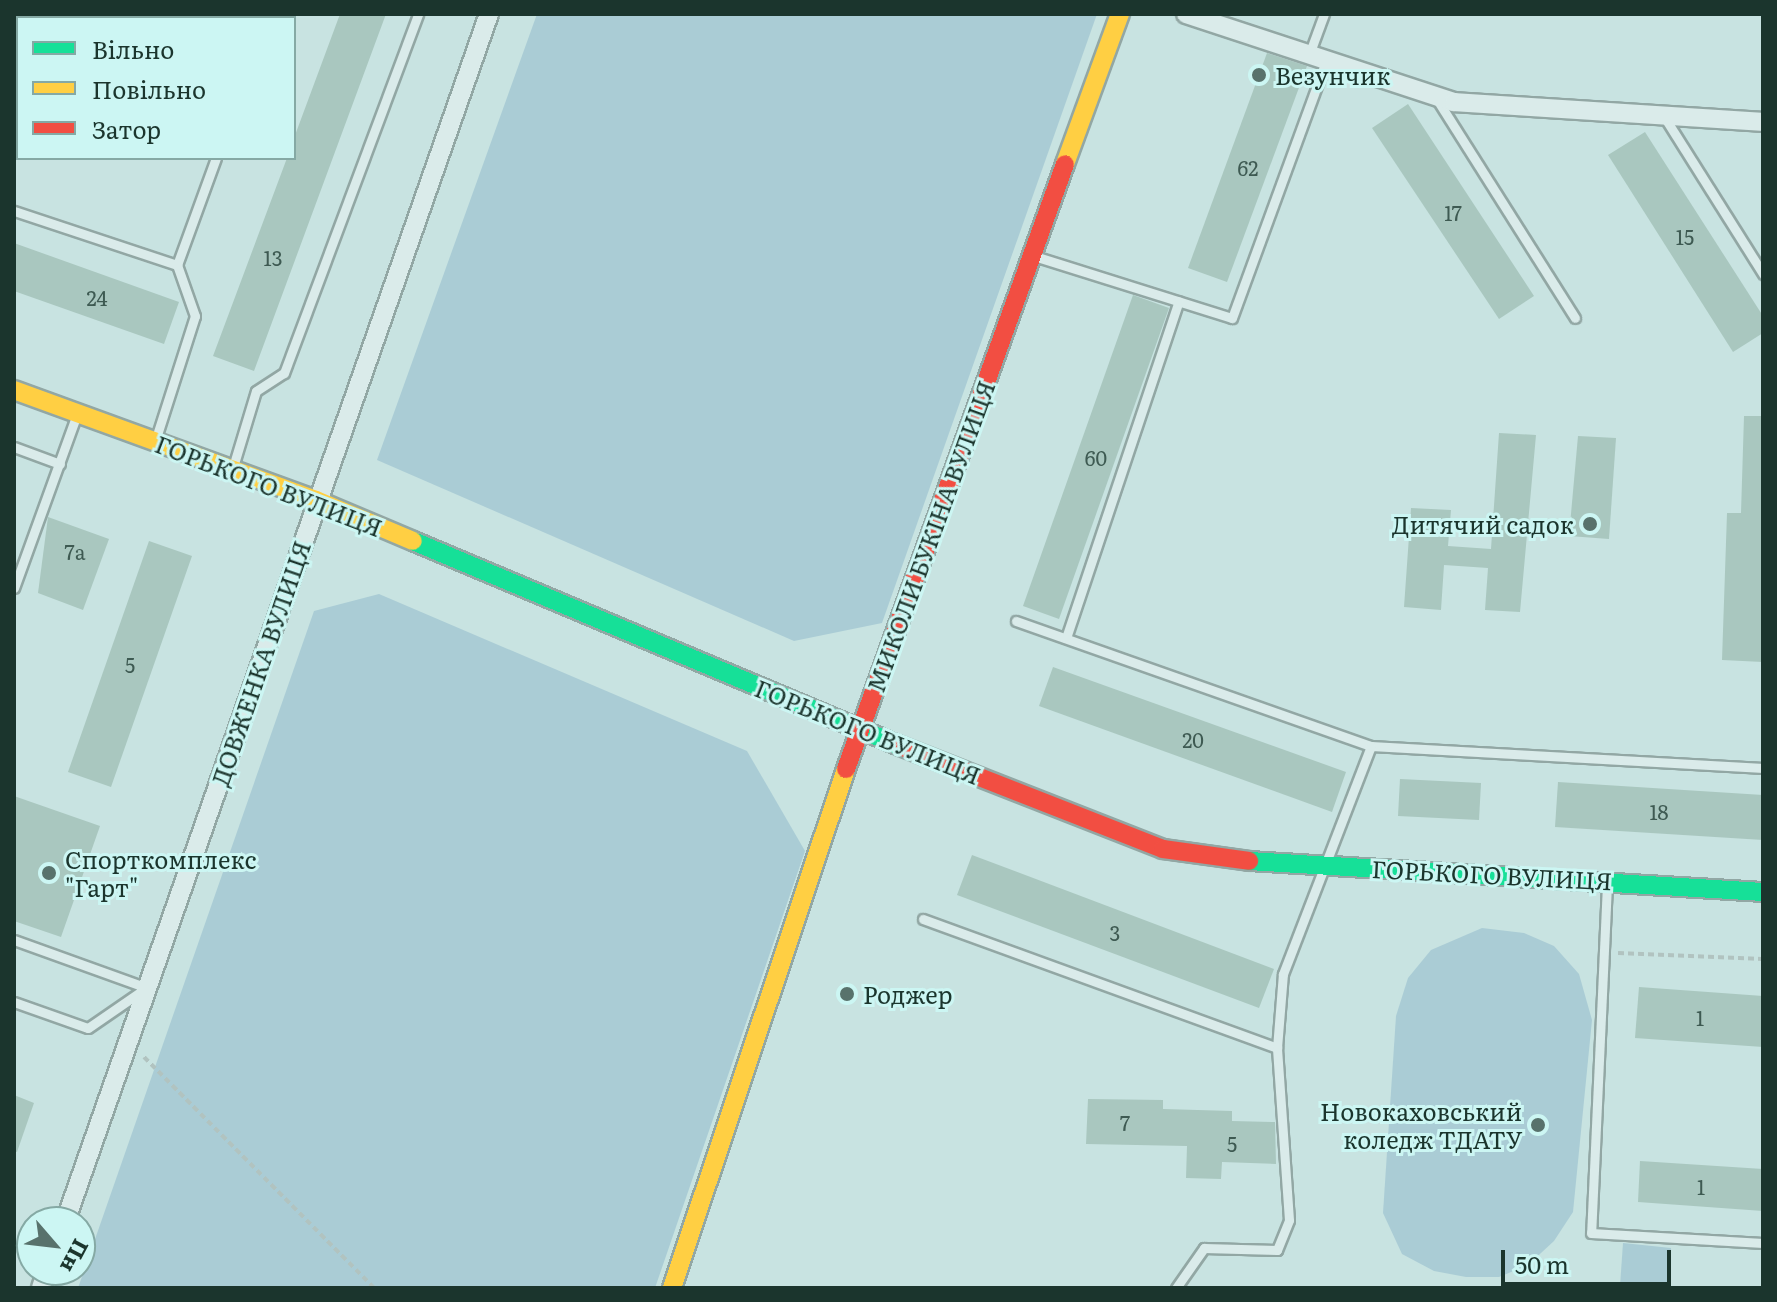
<!DOCTYPE html>
<html>
<head>
<meta charset="utf-8">
<style>
  body { margin:0 }
  #map { position:relative; width:1777px; height:1302px; overflow:hidden; background:#c8e3e1; font-family:Literata,serif }
  div>[style] { position:absolute }
  .green>* { inset:0; background:#aaccd5 }
  .building>* { inset:0; background:#a9c7bf }
  .path>* { height:4px; margin-top:-2px; transform-origin:0; background:repeating-linear-gradient(90deg,#b1c3c0 0 6px,transparent 0 10px) }
  .roads { filter:drop-shadow(2px 0 #92a7a4) drop-shadow(-2px 0 #92a7a4) drop-shadow(0 2px #92a7a4) drop-shadow(0 -2px #92a7a4) }
  .lane>* { height:9px; margin:-4.5px; padding:0 4.5px; transform-origin:4.5px; border-radius:4.5px; background:#daebea }
  .street>* { height:18px; margin:-9px; padding:0 9px; transform-origin:9px; border-radius:9px; background:#daebea }
  .fast>* { height:18px; margin:-9px; padding:0 9px; transform-origin:9px; border-radius:9px; background:#16e098 }
  .slow>* { height:18px; margin:-9px; padding:0 9px; transform-origin:9px; border-radius:9px; background:#ffcf43 }
  .jam>* { height:18px; margin:-9px; padding:0 9px; transform-origin:9px; border-radius:9px; background:#f24e42 }
  .dots>* { width:22px; height:22px; translate:-50% -50%; box-sizing:border-box; border:4px solid #ccf6f3; border-radius:50% }
  span { translate:-50% -50%; white-space:nowrap; text-align:center; line-height:1.15; -webkit-text-stroke:6px #ccf6f3; paint-order:stroke }
  .number-label { font-size:20px; color:#3e5a52 }
  .number-label span { -webkit-text-stroke-width:0 }
  .poi-label { font-size:24px; color:#1b352d }
  .left { translate:0 -50%; text-align:left }
  .right { translate:-100% -50%; text-align:right }
  .street-label { font-size:24px; color:#1b352d }
  .frame { position:absolute; inset:0; border:16px solid #1b352d; pointer-events:none }
  .legend { position:absolute; left:16px; top:16px; width:280px; height:144px; box-sizing:border-box; background:#ccf6f3; border:2px solid #85a9a4; margin:0; padding:10px 14px; list-style:none; font-size:24px; color:#1b352d }
  .legend li { display:flex; align-items:center; gap:16px; height:40px }
  .legend b { width:40px; border:2px solid #85a9a4 }
  .north { position:absolute; left:16px; top:1206px; width:80px; height:80px; box-sizing:border-box; background:#ccf6f3; border:2px solid #85a9a4; border-radius:50%; rotate:118deg; font-size:22px; font-weight:700; line-height:32px; text-align:center; color:#1b352d }
  .north::after { content:''; display:block; margin:auto; width:28px; height:36px; background:#58726c; clip-path:polygon(50% 0,100% 100%,50% 72%,0 100%) }
  .scale { position:absolute; left:1501px; top:1250px; width:170px; height:36px; box-sizing:border-box; border:4px solid #1b352d; border-top:0; padding-left:10px; font-size:24px; line-height:28px; white-space:nowrap; color:#1b352d; -webkit-text-stroke:6px #ccf6f3; paint-order:stroke }
</style>
</head>
<body>
<div id="map">
  <div class="green">
    <i style="clip-path:polygon(537px 14px,1097px 14px,882px 623px,794px 641px,377px 460px)"></i>
    <i style="clip-path:polygon(379px 594px,747px 751px,805px 851px,655px 1288px,78px 1288px,314px 611px)"></i>
    <i style="clip-path:polygon(1482px 928px,1524px 933px,1554px 946px,1579px 974px,1592px 1020px,1573px 1212px,1554px 1241px,1528px 1265px,1499px 1277px,1466px 1277px,1434px 1271px,1402px 1254px,1383px 1213px,1396px 1016px,1408px 978px,1431px 950px)"></i>
    <i style="clip-path:polygon(1623px 1243px,1671px 1248px,1667px 1288px,1620px 1286px)"></i>
  </div>
  <div class="building">
    <i style="clip-path:polygon(340px 14px,386px 14px,254px 371px,213px 356px,287px 158px,294px 158px,294px 138px)"></i>
    <i style="clip-path:polygon(1267px 53px,1307px 66px,1227px 282px,1188px 268px)"></i>
    <i style="clip-path:polygon(1408px 104px,1534px 296px,1499px 319px,1372px 128px)"></i>
    <i style="clip-path:polygon(1645px 132px,1763px 316px,1763px 333px,1733px 352px,1608px 155px)"></i>
    <i style="clip-path:polygon(14px 243px,179px 302px,164px 344px,14px 291px)"></i>
    <i style="clip-path:polygon(1133px 295px,1169px 308px,1059px 619px,1023px 606px)"></i>
    <i style="clip-path:polygon(1744px 416px,1763px 416px,1763px 662px,1722px 660px,1727px 513px,1741px 513px)"></i>
    <i style="clip-path:polygon(1499px 433px,1536px 435px,1520px 612px,1485px 610px,1488px 568px,1444px 565px,1441px 610px,1404px 607px,1411px 508px,1451px 510px,1448px 546px,1491px 549px)"></i>
    <i style="clip-path:polygon(1578px 436px,1616px 438px,1609px 539px,1569px 536px)"></i>
    <i style="clip-path:polygon(48px 517px,109px 539px,83px 610px,38px 593px)"></i>
    <i style="clip-path:polygon(149px 541px,192px 556px,111px 787px,68px 772px)"></i>
    <i style="clip-path:polygon(1053px 667px,1346px 772px,1332px 812px,1039px 706px)"></i>
    <i style="clip-path:polygon(1400px 779px,1481px 783px,1479px 820px,1398px 816px)"></i>
    <i style="clip-path:polygon(1558px 782px,1763px 795px,1763px 840px,1555px 827px)"></i>
    <i style="clip-path:polygon(14px 796px,100px 826px,61px 937px,14px 921px)"></i>
    <i style="clip-path:polygon(972px 855px,1274px 969px,1259px 1008px,957px 895px)"></i>
    <i style="clip-path:polygon(1639px 987px,1763px 996px,1763px 1047px,1635px 1038px)"></i>
    <i style="clip-path:polygon(14px 1095px,34px 1103px,17px 1152px,14px 1151px)"></i>
    <i style="clip-path:polygon(1088px 1099px,1163px 1100px,1163px 1109px,1232px 1111px,1232px 1121px,1275px 1122px,1276px 1164px,1222px 1162px,1221px 1179px,1186px 1178px,1187px 1146px,1086px 1144px)"></i>
    <i style="clip-path:polygon(1640px 1161px,1763px 1169px,1763px 1211px,1638px 1202px)"></i>
  </div>
  <div class="path">
    <i style="left:1618px;top:953px;width:145px;rotate:2.4deg"></i>
    <i style="left:144px;top:1057px;width:326px;rotate:45.1deg"></i>
  </div>
  <div class="roads">
    <div class="lane">
      <i style="left:127px;top:18px;width:4px;rotate:-76deg"></i>
      <i style="left:1310px;top:52px;width:40px;rotate:-69.8deg"></i>
      <i style="left:1436px;top:98px;width:260px;rotate:57.7deg"></i>
      <i style="left:1663px;top:115px;width:188px;rotate:57.8deg"></i>
      <i style="left:14px;top:211px;width:172px;rotate:18.3deg"></i>
      <i style="left:1034px;top:256px;width:207px;rotate:17.4deg"></i>
      <i style="left:1232px;top:318px;width:277px;rotate:-69.9deg"></i>
      <i style="left:156px;top:438px;width:128px;rotate:-72.3deg"></i>
      <i style="left:195px;top:316px;width:54px;rotate:-109.4deg"></i>
      <i style="left:177px;top:265px;width:114px;rotate:-70deg"></i>
      <i style="left:14px;top:447px;width:49px;rotate:20.3deg"></i>
      <i style="left:233px;top:467px;width:79px;rotate:-73.2deg"></i>
      <i style="left:256px;top:391px;width:33px;rotate:-33deg"></i>
      <i style="left:284px;top:373px;width:383px;rotate:-69.5deg"></i>
      <i style="left:14px;top:588px;width:185px;rotate:-70.1deg"></i>
      <i style="left:1016px;top:621px;width:376px;rotate:19.4deg"></i>
      <i style="left:1371px;top:746px;width:393px;rotate:3.2deg"></i>
      <i style="left:1066px;top:638px;width:355px;rotate:-71.5deg"></i>
      <i style="left:1607px;top:884px;width:349px;rotate:92.6deg"></i>
      <i style="left:1591px;top:1233px;width:172px;rotate:3.3deg"></i>
      <i style="left:923px;top:919px;width:377px;rotate:20deg"></i>
      <i style="left:14px;top:940px;width:141px;rotate:19.8deg"></i>
      <i style="left:14px;top:1002px;width:78px;rotate:19.4deg"></i>
      <i style="left:88px;top:1028px;width:67px;rotate:-34.6deg"></i>
      <i style="left:1176px;top:1288px;width:49px;rotate:-55deg"></i>
      <i style="left:1204px;top:1248px;width:73px;rotate:1.6deg"></i>
      <i style="left:1277px;top:1250px;width:32px;rotate:-68deg"></i>
      <i style="left:1289px;top:1220px;width:172px;rotate:-94deg"></i>
      <i style="left:1277px;top:1048px;width:74px;rotate:-85.4deg"></i>
      <i style="left:1283px;top:974px;width:244px;rotate:-68.9deg"></i>
    </div>
    <div class="street">
      <i style="left:1186px;top:14px;width:282px;rotate:18.2deg"></i>
      <i style="left:1454px;top:102px;width:310px;rotate:3.7deg"></i>
      <i style="left:65px;top:1222px;width:1280px;rotate:-70.66deg"></i>
      <i style="left:41px;top:1288px;width:19px;rotate:-72deg"></i>
    </div>
    <div class="fast">
      <i style="left:413px;top:541px;width:528px;rotate:22.83deg"></i>
      <i style="left:1249px;top:861px;width:515px;rotate:3.45deg"></i>
    </div>
    <div class="slow">
      <i style="left:1065px;top:164px;width:160px;rotate:-69.9deg"></i>
      <i style="left:14px;top:390px;width:321px;rotate:20deg"></i>
      <i style="left:316px;top:500px;width:105px;rotate:22.9deg"></i>
      <i style="left:672px;top:1288px;width:547px;rotate:-71.47deg"></i>
    </div>
    <div class="jam">
      <i style="left:900px;top:746px;width:282px;rotate:21.4deg"></i>
      <i style="left:1163px;top:849px;width:87px;rotate:7.9deg"></i>
      <i style="left:846px;top:769px;width:643px;rotate:-70.1deg"></i>
    </div>
  </div>
  <div class="dots">
    <i style="left:1259px;top:75px;background:#58726c"></i>
    <i style="left:1590px;top:524px;background:#58726c"></i>
    <i style="left:49px;top:873px;background:#58726c"></i>
    <i style="left:847px;top:994px;background:#58726c"></i>
    <i style="left:1538px;top:1125px;background:#58726c"></i>
  </div>
  <div class="number-label">
    <span style="left:1248px;top:167px">62</span>
    <span style="left:1453px;top:212px">17</span>
    <span style="left:1685px;top:236px">15</span>
    <span style="left:273px;top:257px">13</span>
    <span style="left:97px;top:297px">24</span>
    <span style="left:1096px;top:457px">60</span>
    <span style="left:75px;top:551px">7а</span>
    <span style="left:130px;top:664px">5</span>
    <span style="left:1193px;top:739px">20</span>
    <span style="left:1659px;top:811px">18</span>
    <span style="left:1115px;top:932px">3</span>
    <span style="left:1700px;top:1017px">1</span>
    <span style="left:1125px;top:1122px">7</span>
    <span style="left:1232px;top:1143px">5</span>
    <span style="left:1701px;top:1186px">1</span>
  </div>
  <div class="poi-label">
    <span class="left" style="left:1275px;top:75px">Везунчик</span>
    <span class="right" style="left:1574px;top:524px">Дитячий садок</span>
    <span class="left" style="left:65px;top:873px">Спорткомплекс<br>"Гарт"</span>
    <span class="left" style="left:863px;top:994px">Роджер</span>
    <span class="right" style="left:1522px;top:1125px">Новокаховський<br>коледж ТДАТУ</span>
  </div>
  <div class="street-label">
    <span style="left:269px;top:485px;rotate:21deg">ГОРЬКОГО ВУЛИЦЯ</span>
    <span style="left:930px;top:536px;rotate:-70deg">МИКОЛИ БУКІНА ВУЛИЦЯ</span>
    <span style="left:260px;top:663px;rotate:-71deg">ДОВЖЕНКА ВУЛИЦЯ</span>
    <span style="left:868px;top:731px;rotate:22deg">ГОРЬКОГО ВУЛИЦЯ</span>
    <span style="left:1492px;top:874px;rotate:3deg">ГОРЬКОГО ВУЛИЦЯ</span>
  </div>
  <div class="frame"></div>
  <ul class="legend">
  <li><b style="height:10px;background:#16e098"></b>Вільно</li>
  <li><b style="height:10px;background:#ffcf43"></b>Повільно</li>
  <li><b style="height:10px;background:#f24e42"></b>Затор</li>
  </ul>
  <div class="north">Пн</div>
  <div class="scale">50 m</div>
</div>
</body>
</html>
